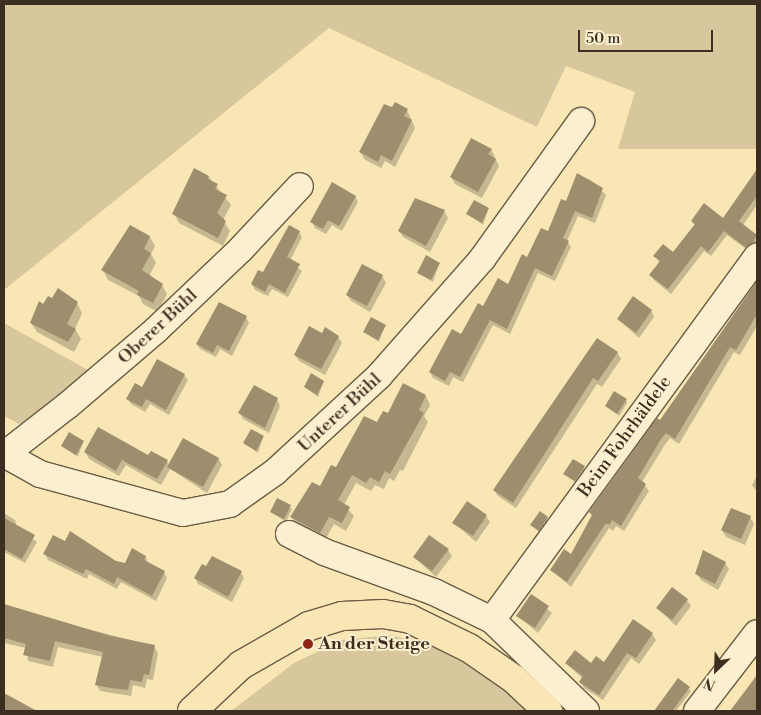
<!DOCTYPE html>
<html>
<head>
<meta charset="utf-8">
<style>
  body { margin:0 }
  #map { position:relative; width:761px; height:715px; overflow:hidden; background:#f8e6b5; font-family:"Libre Bodoni",serif }
  div>[style] { position:absolute }
  .green>* { inset:0; background:#d8c79c }
  .shadow>* { inset:0; background:#0003 }
  .building>* { inset:0; background:#9e8e6d }
  .roads { filter:drop-shadow(1px 0 #6b5c45) drop-shadow(-1px 0 #6b5c45) drop-shadow(0 1px #6b5c45) drop-shadow(0 -1px #6b5c45) }
  .minor>* { height:26px; margin:-13px; padding:0 13px; transform-origin:13px; border-radius:13px; background:#faefcf }
  .major>* { height:28px; margin:-14px; padding:0 14px; transform-origin:14px; border-radius:14px; background:#f8e6b5 }
  .dots>* { width:14px; height:14px; translate:-50% -50%; box-sizing:border-box; border:2px solid #faefcf; border-radius:50% }
  span { translate:-50% -50%; white-space:nowrap; text-align:center; line-height:1.15; -webkit-text-stroke:4px #faefcf; paint-order:stroke }
  .street-label { font-size:18px; color:#3c2e20 }
  .poi-label { font-size:18px; color:#3c2e20; font-weight:700 }
  .left { translate:0 -50%; text-align:left }
  .frame { position:absolute; inset:0; border:5px solid #3c2e20; pointer-events:none }
  .north { position:absolute; left:691px; top:645px; width:50px; height:50px; -webkit-text-stroke:4px #faefcf; paint-order:stroke; rotate:204deg; font-size:14px; font-weight:700; line-height:20px; text-align:center; color:#3c2e20 }
  .north::after { content:''; display:block; margin:auto; width:18px; height:22px; background:#3c2e20; clip-path:polygon(50% 0,100% 100%,50% 72%,0 100%) }
  .scale { position:absolute; left:578px; top:30px; width:135px; height:22px; box-sizing:border-box; border:2px solid #3c2e20; border-top:0; padding-left:6px; font-size:15px; line-height:18px; white-space:nowrap; color:#3c2e20; -webkit-text-stroke:4px #faefcf; paint-order:stroke }
</style>
</head>
<body>
<div id="map">
  <div class="green">
    <i style="clip-path:polygon(4px 4px,757px 4px,757px 149px,618px 149px,635px 92px,566px 66px,537px 127px,329px 28px,4px 290px)"></i>
    <i style="clip-path:polygon(4px 323px,88px 370px,23px 426px,4px 416px)"></i>
    <i style="clip-path:polygon(391px 635px,443px 650px,513px 694px,532px 711px,231px 711px,294px 663px,342px 640px)"></i>
  </div>
  <div class="shadow">
    <i style="clip-path:polygon(393px 109px,407px 110px,415px 128px,395px 167px,385px 161px,381px 168px,364px 159px,361px 152px)"></i>
    <i style="clip-path:polygon(491px 149px,499px 166px,482px 198px,455px 184px,451px 177px)"></i>
    <i style="clip-path:polygon(757px 172px,757px 205px,743px 225px,757px 236px,757px 244px,749px 251px,727px 235px,711px 256px,704px 251px,671px 294px,654px 280px,651px 275px,660px 263px,655px 256px,673px 254px,695px 226px,692px 221px,723px 219px)"></i>
    <i style="clip-path:polygon(578px 175px,592px 181px,606px 195px,595px 223px,578px 216px,567px 241px,571px 247px,555px 281px,538px 273px,510px 334px,493px 325px,463px 382px,453px 377px,449px 386px,433px 378px,430px 372px,483px 308px,509px 286px,549px 233px,567px 203px)"></i>
    <i style="clip-path:polygon(209px 177px,231px 205px,223px 220px,230px 231px,223px 246px,179px 223px,174px 214px)"></i>
    <i style="clip-path:polygon(355px 196px,358px 202px,342px 231px,332px 225px,326px 234px,315px 228px,312px 222px)"></i>
    <i style="clip-path:polygon(488px 209px,483px 225px,468px 214px)"></i>
    <i style="clip-path:polygon(444px 211px,448px 218px,430px 252px,403px 237px,399px 231px)"></i>
    <i style="clip-path:polygon(130px 227px,150px 237px,155px 246px,151px 254px,156px 263px,149px 276px,162px 285px,167px 294px,158px 312px,143px 304px,139px 296px,108px 280px,103px 270px)"></i>
    <i style="clip-path:polygon(299px 232px,302px 237px,290px 261px,302px 271px,288px 297px,272px 289px,268px 296px,255px 290px,252px 284px)"></i>
    <i style="clip-path:polygon(439px 264px,433px 282px,418px 273px)"></i>
    <i style="clip-path:polygon(363px 266px,382px 276px,386px 283px,370px 312px,351px 301px,347px 295px)"></i>
    <i style="clip-path:polygon(757px 284px,757px 326px,740px 355px,734px 352px,679px 444px,670px 438px,664px 446px,642px 482px,649px 491px,624px 531px,616px 526px,613px 531px,609px 528px,571px 587px,551px 570px,572px 555px,593px 516px,590px 512px,660px 422px)"></i>
    <i style="clip-path:polygon(77px 303px,82px 313px,75px 329px,81px 339px,74px 352px,37px 332px,31px 323px,44px 306px)"></i>
    <i style="clip-path:polygon(651px 310px,654px 317px,639px 338px,618px 319px)"></i>
    <i style="clip-path:polygon(246px 317px,249px 323px,232px 356px,220px 349px,216px 357px,200px 349px,197px 344px)"></i>
    <i style="clip-path:polygon(385px 326px,379px 342px,364px 332px)"></i>
    <i style="clip-path:polygon(322px 334px,338px 337px,342px 343px,325px 375px,299px 361px,295px 355px)"></i>
    <i style="clip-path:polygon(597px 340px,617px 352px,621px 359px,602px 387px,597px 384px,516px 508px,498px 496px,494px 490px)"></i>
    <i style="clip-path:polygon(184px 375px,188px 380px,169px 415px,150px 404px,145px 412px,131px 404px,128px 399px,143px 389px)"></i>
    <i style="clip-path:polygon(324px 381px,318px 397px,305px 387px)"></i>
    <i style="clip-path:polygon(404px 385px,426px 396px,430px 405px,424px 416px,428px 422px,403px 471px,400px 470px,394px 481px,389px 478px,384px 489px,375px 485px,371px 491px,356px 483px,344px 505px,354px 516px,346px 531px,334px 524px,325px 540px,296px 525px,292px 517px,388px 415px)"></i>
    <i style="clip-path:polygon(277px 399px,280px 406px,269px 433px,243px 419px,240px 413px)"></i>
    <i style="clip-path:polygon(626px 400px,627px 403px,619px 416px,607px 406px)"></i>
    <i style="clip-path:polygon(263px 437px,258px 453px,244px 443px)"></i>
    <i style="clip-path:polygon(83px 442px,78px 457px,62px 446px)"></i>
    <i style="clip-path:polygon(85px 452px,149px 457px,167px 461px,169px 465px,219px 459px,222px 465px,207px 493px,170px 469px,161px 485px,126px 465px,119px 476px,89px 459px)"></i>
    <i style="clip-path:polygon(573px 460px,586px 470px,576px 483px,564px 474px)"></i>
    <i style="clip-path:polygon(757px 476px,757px 492px,752px 485px)"></i>
    <i style="clip-path:polygon(278px 500px,292px 509px,286px 522px,271px 512px)"></i>
    <i style="clip-path:polygon(731px 510px,750px 517px,754px 524px,745px 545px,726px 537px,722px 530px)"></i>
    <i style="clip-path:polygon(4px 513px,15px 520px,17px 527px,37px 542px,25px 563px,4px 552px)"></i>
    <i style="clip-path:polygon(540px 513px,549px 521px,540px 533px,532px 525px)"></i>
    <i style="clip-path:polygon(486px 516px,490px 522px,476px 542px,454px 523px)"></i>
    <i style="clip-path:polygon(65px 543px,125px 565px,146px 556px,148px 564px,164px 572px,167px 578px,156px 601px,121px 582px,117px 589px,89px 574px,87px 579px,48px 560px,45px 554px)"></i>
    <i style="clip-path:polygon(448px 550px,452px 556px,436px 577px,414px 557px)"></i>
    <i style="clip-path:polygon(704px 552px,725px 563px,729px 569px,718px 590px,701px 580px,697px 574px)"></i>
    <i style="clip-path:polygon(241px 572px,244px 578px,232px 602px,198px 584px,195px 578px)"></i>
    <i style="clip-path:polygon(532px 596px,552px 613px,538px 633px,518px 616px)"></i>
    <i style="clip-path:polygon(687px 600px,691px 606px,676px 626px,657px 608px)"></i>
    <i style="clip-path:polygon(4px 604px,21px 612px,154px 646px,158px 653px,153px 680px,147px 679px,145px 688px,133px 685px,131px 696px,100px 691px,96px 684px,103px 657px,58px 647px,53px 667px,28px 661px,26px 648px,4px 643px)"></i>
    <i style="clip-path:polygon(652px 634px,656px 640px,639px 664px,631px 658px,603px 700px,584px 688px,580px 682px,583px 679px,566px 663px,604px 663px)"></i>
    <i style="clip-path:polygon(678px 680px,691px 691px,676px 711px,655px 711px)"></i>
    <i style="clip-path:polygon(753px 683px,757px 687px,757px 711px,731px 711px)"></i>
  </div>
  <div class="building">
    <i style="clip-path:polygon(395px 102px,408px 109px,404px 116px,412px 120px,392px 161px,381px 155px,378px 162px,359px 152px,384px 104px,392px 107px)"></i>
    <i style="clip-path:polygon(471px 138px,492px 149px,488px 154px,496px 159px,478px 192px,450px 177px)"></i>
    <i style="clip-path:polygon(194px 168px,209px 176px,208px 179px,218px 184px,215px 189px,227px 195px,217px 213px,226px 221px,218px 238px,172px 214px)"></i>
    <i style="clip-path:polygon(757px 169px,757px 196px,739px 221px,757px 235px,753px 242px,745px 247px,724px 231px,708px 252px,701px 246px,668px 289px,649px 275px,660px 261px,653px 256px,663px 244px,673px 252px,695px 224px,691px 221px,704px 203px,723px 218px)"></i>
    <i style="clip-path:polygon(577px 173px,603px 188px,592px 218px,575px 211px,563px 238px,569px 241px,552px 276px,535px 268px,507px 329px,490px 320px,460px 377px,450px 372px,445px 381px,429px 372px,452px 329px,461px 334px,478px 303px,483px 306px,498px 278px,508px 284px,522px 254px,527px 257px,541px 228px,548px 231px,561px 199px,566px 201px)"></i>
    <i style="clip-path:polygon(332px 182px,356px 196px,339px 226px,328px 220px,323px 229px,310px 222px)"></i>
    <i style="clip-path:polygon(415px 198px,445px 210px,426px 246px,398px 231px)"></i>
    <i style="clip-path:polygon(474px 200px,489px 208px,482px 223px,466px 214px)"></i>
    <i style="clip-path:polygon(130px 225px,150px 236px,144px 249px,151px 253px,142px 270px,163px 284px,153px 303px,137px 295px,139px 291px,101px 270px)"></i>
    <i style="clip-path:polygon(289px 225px,300px 231px,287px 257px,300px 264px,285px 293px,269px 284px,265px 292px,251px 284px,258px 270px,263px 272px)"></i>
    <i style="clip-path:polygon(426px 255px,440px 263px,431px 280px,417px 273px)"></i>
    <i style="clip-path:polygon(362px 264px,383px 275px,367px 306px,346px 295px)"></i>
    <i style="clip-path:polygon(757px 281px,757px 314px,736px 350px,730px 347px,675px 439px,666px 433px,661px 439px,638px 478px,646px 484px,621px 526px,612px 520px,609px 525px,606px 523px,567px 582px,550px 570px,564px 549px,571px 554px,592px 515px,589px 512px,657px 418px,660px 420px)"></i>
    <i style="clip-path:polygon(58px 288px,78px 302px,67px 324px,76px 329px,68px 342px,30px 323px,39px 301px,43px 304px,48px 296px,52px 298px)"></i>
    <i style="clip-path:polygon(633px 296px,652px 310px,636px 333px,617px 319px)"></i>
    <i style="clip-path:polygon(219px 302px,247px 316px,229px 351px,217px 345px,213px 353px,196px 344px)"></i>
    <i style="clip-path:polygon(371px 317px,386px 325px,378px 340px,363px 332px)"></i>
    <i style="clip-path:polygon(309px 326px,322px 333px,325px 327px,339px 336px,321px 369px,294px 355px)"></i>
    <i style="clip-path:polygon(597px 338px,618px 352px,598px 381px,593px 378px,513px 503px,493px 490px)"></i>
    <i style="clip-path:polygon(157px 359px,185px 374px,166px 410px,146px 399px,142px 407px,126px 399px,135px 383px,142px 387px)"></i>
    <i style="clip-path:polygon(311px 373px,324px 381px,317px 395px,304px 387px)"></i>
    <i style="clip-path:polygon(403px 383px,426px 395px,419px 410px,424px 413px,390px 474px,385px 471px,379px 482px,370px 477px,366px 483px,352px 475px,338px 500px,350px 507px,342px 523px,329px 517px,320px 533px,290px 517px,312px 482px,320px 486px,331px 465px,336px 467px,364px 416px,377px 422px,383px 411px,388px 413px)"></i>
    <i style="clip-path:polygon(254px 385px,278px 398px,265px 428px,238px 413px)"></i>
    <i style="clip-path:polygon(614px 391px,627px 399px,617px 414px,605px 406px)"></i>
    <i style="clip-path:polygon(98px 427px,148px 455px,151px 451px,168px 460px,157px 479px,122px 460px,116px 471px,84px 452px)"></i>
    <i style="clip-path:polygon(251px 429px,264px 436px,256px 451px,243px 443px)"></i>
    <i style="clip-path:polygon(69px 432px,84px 441px,76px 455px,61px 446px)"></i>
    <i style="clip-path:polygon(183px 438px,219px 458px,203px 487px,167px 467px)"></i>
    <i style="clip-path:polygon(573px 459px,585px 466px,575px 481px,563px 474px)"></i>
    <i style="clip-path:polygon(277px 498px,291px 505px,284px 519px,270px 512px)"></i>
    <i style="clip-path:polygon(467px 501px,487px 515px,473px 536px,452px 523px)"></i>
    <i style="clip-path:polygon(731px 508px,751px 516px,741px 539px,721px 530px)"></i>
    <i style="clip-path:polygon(540px 511px,548px 517px,539px 531px,530px 525px)"></i>
    <i style="clip-path:polygon(4px 518px,35px 535px,22px 559px,4px 549px)"></i>
    <i style="clip-path:polygon(70px 531px,116px 561px,125px 563px,132px 548px,146px 556px,144px 560px,165px 571px,152px 596px,117px 577px,114px 584px,86px 569px,83px 574px,43px 554px,53px 535px,65px 541px)"></i>
    <i style="clip-path:polygon(429px 535px,449px 549px,432px 571px,413px 557px)"></i>
    <i style="clip-path:polygon(703px 550px,726px 562px,715px 584px,695px 574px)"></i>
    <i style="clip-path:polygon(212px 556px,242px 571px,228px 597px,194px 578px,202px 564px,206px 566px)"></i>
    <i style="clip-path:polygon(672px 587px,688px 599px,672px 620px,656px 608px)"></i>
    <i style="clip-path:polygon(531px 594px,549px 606px,535px 628px,516px 616px)"></i>
    <i style="clip-path:polygon(4px 604px,111px 636px,155px 645px,149px 675px,144px 674px,142px 682px,130px 680px,128px 690px,111px 688px,95px 685px,103px 652px,55px 641px,50px 661px,23px 655px,26px 644px,4px 638px)"></i>
    <i style="clip-path:polygon(633px 619px,653px 633px,636px 658px,627px 653px,599px 695px,579px 682px,583px 676px,565px 663px,575px 650px,591px 663px,596px 656px,604px 662px)"></i>
    <i style="clip-path:polygon(757px 675px,757px 711px,730px 711px)"></i>
    <i style="clip-path:polygon(678px 678px,690px 687px,672px 711px,654px 711px)"></i>
    <i style="clip-path:polygon(4px 693px,37px 711px,4px 711px)"></i>
  </div>
  <div class="roads">
    <div class="minor">
      <i style="left:4px;top:454px;width:41px;rotate:29.1deg"></i>
      <i style="left:40px;top:474px;width:148px;rotate:15.3deg"></i>
      <i style="left:183px;top:513px;width:48px;rotate:-10.8deg"></i>
      <i style="left:230px;top:504px;width:55px;rotate:-35.4deg"></i>
      <i style="left:275px;top:472px;width:142px;rotate:-42.7deg"></i>
      <i style="left:379px;top:376px;width:156px;rotate:-48.6deg"></i>
      <i style="left:482px;top:259px;width:170px;rotate:-54.3deg"></i>
      <i style="left:4px;top:455px;width:80px;rotate:-37.9deg"></i>
      <i style="left:67px;top:406px;width:117px;rotate:-40.5deg"></i>
      <i style="left:156px;top:330px;width:117px;rotate:-43.6deg"></i>
      <i style="left:241px;top:249px;width:86px;rotate:-46.9deg"></i>
      <i style="left:289px;top:534px;width:39px;rotate:27deg"></i>
      <i style="left:324px;top:552px;width:117px;rotate:20deg"></i>
      <i style="left:434px;top:592px;width:64px;rotate:25.8deg"></i>
      <i style="left:492px;top:620px;width:131px;rotate:44.1deg"></i>
      <i style="left:492px;top:620px;width:450px;rotate:-53.9deg"></i>
      <i style="left:697px;top:711px;width:98px;rotate:-52.4deg"></i>
    </div>
    <div class="major">
      <i style="left:192px;top:711px;width:67px;rotate:-43.2deg"></i>
      <i style="left:241px;top:665px;width:78px;rotate:-29.8deg"></i>
      <i style="left:309px;top:626px;width:34px;rotate:-17deg"></i>
      <i style="left:342px;top:616px;width:41px;rotate:-2.8deg"></i>
      <i style="left:383px;top:614px;width:27px;rotate:10deg"></i>
      <i style="left:410px;top:619px;width:66px;rotate:26.2deg"></i>
      <i style="left:469px;top:648px;width:55px;rotate:34.6deg"></i>
      <i style="left:514px;top:679px;width:47px;rotate:43.3deg"></i>
    </div>
  </div>
  <div class="dots">
    <i style="left:308px;top:644px;background:#8f2418"></i>
  </div>
  <div class="street-label">
    <span style="left:158px;top:327px;rotate:-43deg">Oberer Bühl</span>
    <span style="left:340px;top:413px;rotate:-43deg">Unterer Bühl</span>
    <span style="left:625px;top:437px;rotate:-54deg">Beim Fohrhäldele</span>
  </div>
  <div class="poi-label">
    <span class="left" style="left:318px;top:644px">An der Steige</span>
  </div>
  <div class="frame"></div>
  <div class="north">N</div>
  <div class="scale">50 m</div>
</div>
</body>
</html>
